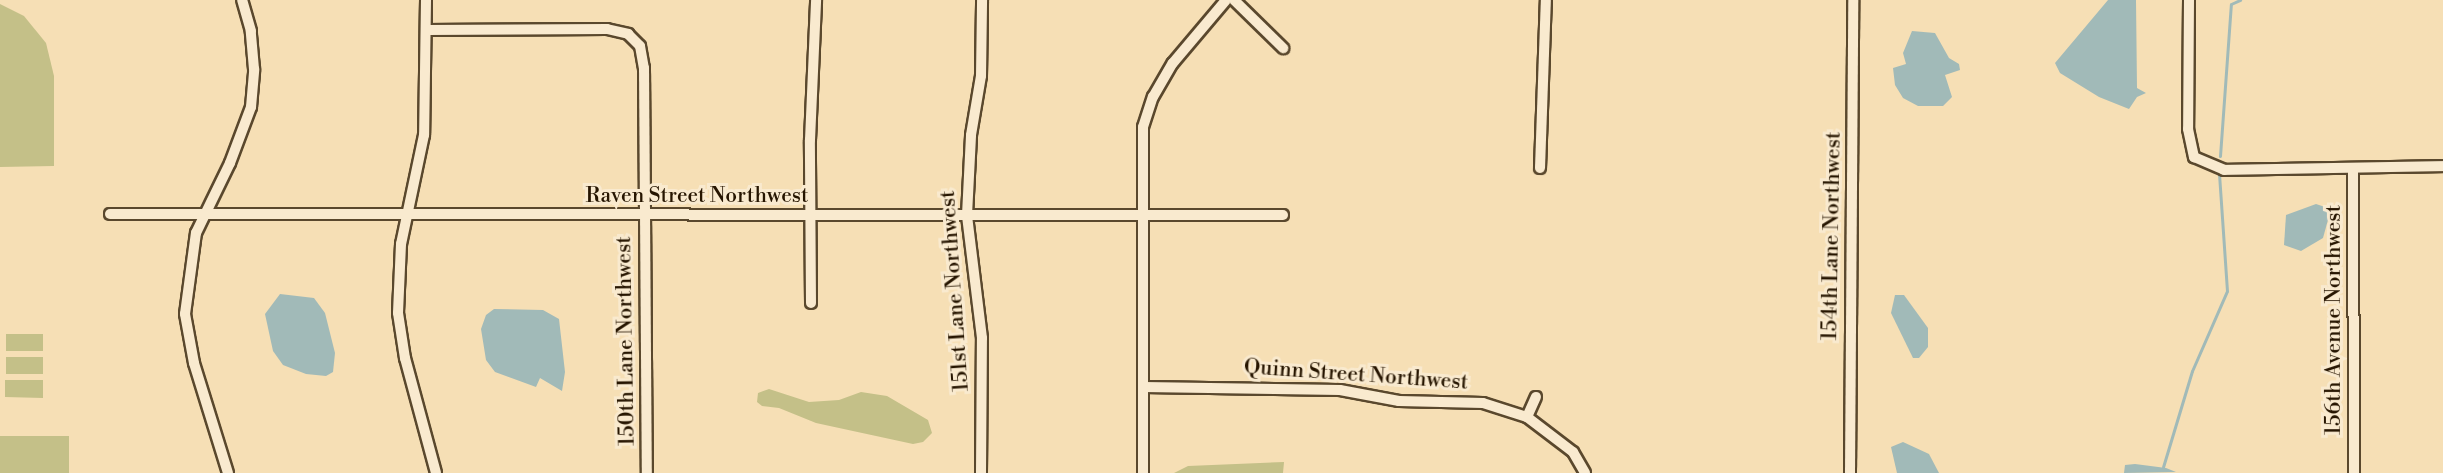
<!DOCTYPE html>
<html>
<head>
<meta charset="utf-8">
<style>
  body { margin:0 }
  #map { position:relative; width:2443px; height:473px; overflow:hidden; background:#f6dfb5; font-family:"Libre Bodoni",serif }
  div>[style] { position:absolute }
  .green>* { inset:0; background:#c4c088 }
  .water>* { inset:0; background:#a1bab8 }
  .stream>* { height:3px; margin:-1.5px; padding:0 1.5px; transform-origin:1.5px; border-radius:1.5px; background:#a1bab8 }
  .roads { filter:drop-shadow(2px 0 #5a482d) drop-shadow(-2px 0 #5a482d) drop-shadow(0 2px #5a482d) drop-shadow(0 -2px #5a482d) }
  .minor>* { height:10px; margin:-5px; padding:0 5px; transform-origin:5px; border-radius:5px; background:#f9eacf }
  span { translate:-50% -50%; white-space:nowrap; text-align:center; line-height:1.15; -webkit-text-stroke:6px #f9eacf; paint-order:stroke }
  .street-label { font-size:21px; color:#261500 }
</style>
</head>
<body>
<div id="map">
  <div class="green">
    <i style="clip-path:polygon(0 4px,24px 16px,46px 43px,54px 76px,54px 166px,0 167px)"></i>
    <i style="clip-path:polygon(6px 334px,43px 334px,43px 351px,6px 351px)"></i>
    <i style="clip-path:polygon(6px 357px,43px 357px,43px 374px,6px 374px)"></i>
    <i style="clip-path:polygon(5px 380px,43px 380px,43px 398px,5px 397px)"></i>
    <i style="clip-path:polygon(769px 389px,809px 402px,839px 400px,861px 392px,887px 396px,928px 420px,932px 433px,923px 442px,913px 444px,816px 423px,779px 408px,762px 406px,757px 402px,758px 393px)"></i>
    <i style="clip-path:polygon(0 436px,69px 436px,69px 473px,0 473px)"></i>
    <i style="clip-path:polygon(1284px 462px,1283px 473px,1174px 473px,1188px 466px)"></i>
  </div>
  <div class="water">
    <i style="clip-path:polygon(2108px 0,2136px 0,2137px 88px,2146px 93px,2137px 97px,2129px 109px,2099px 97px,2060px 73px,2055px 63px)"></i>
    <i style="clip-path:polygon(1912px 31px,1935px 33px,1949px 58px,1959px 64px,1960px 70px,1945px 75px,1952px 97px,1943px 106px,1918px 106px,1903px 98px,1895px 85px,1893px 68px,1906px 64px,1903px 53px)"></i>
    <i style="clip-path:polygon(2316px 204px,2331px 209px,2323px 238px,2301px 251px,2284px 245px,2286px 215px)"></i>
    <i style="clip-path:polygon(280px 294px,314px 298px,325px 313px,335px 353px,333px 372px,326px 376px,306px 374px,283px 365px,273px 351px,265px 314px)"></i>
    <i style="clip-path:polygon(1895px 295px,1904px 295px,1928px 328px,1928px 347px,1919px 358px,1913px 358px,1891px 313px)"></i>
    <i style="clip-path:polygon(494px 309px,543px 310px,559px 319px,565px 372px,562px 391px,540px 378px,536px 387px,495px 372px,486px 360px,481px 329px,486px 315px)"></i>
    <i style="clip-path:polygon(1903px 442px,1929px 454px,1939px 473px,1897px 473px,1891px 447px)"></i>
    <i style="clip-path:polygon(2135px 464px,2166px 468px,2176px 472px,2124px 473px,2125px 465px)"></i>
  </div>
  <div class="stream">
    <i style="left:2220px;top:156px;width:152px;rotate:-85.9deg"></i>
    <i style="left:2231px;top:4px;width:10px;rotate:-24deg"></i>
    <i style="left:2163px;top:467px;width:100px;rotate:-73.2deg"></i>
    <i style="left:2192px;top:371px;width:87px;rotate:-66.4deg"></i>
    <i style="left:2227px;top:291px;width:117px;rotate:-93.9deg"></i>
  </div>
  <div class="roads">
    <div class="minor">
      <i style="left:426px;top:0;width:135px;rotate:90.8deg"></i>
      <i style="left:424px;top:135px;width:111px;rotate:101.9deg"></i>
      <i style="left:401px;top:244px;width:69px;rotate:92.5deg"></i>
      <i style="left:398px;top:313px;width:46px;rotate:81.2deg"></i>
      <i style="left:405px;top:358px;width:119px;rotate:74.9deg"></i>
      <i style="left:1234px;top:0;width:69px;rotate:44.4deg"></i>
      <i style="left:2189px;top:0;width:129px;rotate:90.4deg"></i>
      <i style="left:2188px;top:129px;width:29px;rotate:78deg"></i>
      <i style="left:2194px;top:157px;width:33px;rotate:23deg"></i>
      <i style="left:2224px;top:170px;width:219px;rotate:-1deg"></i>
      <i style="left:427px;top:30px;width:180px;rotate:-0.3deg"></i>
      <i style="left:607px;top:29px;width:22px;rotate:13deg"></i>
      <i style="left:628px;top:34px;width:17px;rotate:45deg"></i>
      <i style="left:640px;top:46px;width:22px;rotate:80deg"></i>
      <i style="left:644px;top:68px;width:405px;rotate:89.6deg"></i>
      <i style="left:1540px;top:168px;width:168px;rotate:-88deg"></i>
      <i style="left:2353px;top:168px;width:305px;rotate:89.8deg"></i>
      <i style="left:110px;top:214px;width:1173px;rotate:0.05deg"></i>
      <i style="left:811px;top:303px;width:163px;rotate:-90.4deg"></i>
      <i style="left:810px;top:140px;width:140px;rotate:-87.5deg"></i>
      <i style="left:1144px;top:387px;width:196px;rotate:0.9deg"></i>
      <i style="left:1340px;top:390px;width:60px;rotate:10.6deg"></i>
      <i style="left:1399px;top:401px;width:84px;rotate:1.4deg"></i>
      <i style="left:1483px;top:403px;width:46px;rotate:17.7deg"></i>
      <i style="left:1527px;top:417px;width:58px;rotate:37.3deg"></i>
      <i style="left:1573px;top:452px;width:24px;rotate:60deg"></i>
      <i style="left:1527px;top:417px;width:22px;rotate:-66deg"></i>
      <i style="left:228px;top:473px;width:115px;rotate:-107.2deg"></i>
      <i style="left:194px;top:363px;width:50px;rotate:-100.4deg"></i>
      <i style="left:185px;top:314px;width:82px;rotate:-82.3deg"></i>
      <i style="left:196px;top:233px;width:78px;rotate:-64.1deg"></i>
      <i style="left:230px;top:163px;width:60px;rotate:-69.4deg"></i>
      <i style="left:251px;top:107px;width:38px;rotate:-85deg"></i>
      <i style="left:254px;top:69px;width:38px;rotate:-95deg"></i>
      <i style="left:251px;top:31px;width:32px;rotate:-106deg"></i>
      <i style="left:981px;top:473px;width:135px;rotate:-89.6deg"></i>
      <i style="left:982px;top:338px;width:124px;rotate:-97deg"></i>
      <i style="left:967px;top:215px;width:80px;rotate:-87.1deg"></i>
      <i style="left:971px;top:135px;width:60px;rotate:-80.4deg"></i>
      <i style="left:981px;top:76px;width:76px;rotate:-89.2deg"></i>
      <i style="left:1143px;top:473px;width:346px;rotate:-90deg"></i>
      <i style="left:1143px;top:127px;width:32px;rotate:-72deg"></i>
      <i style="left:1153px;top:97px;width:39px;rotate:-60deg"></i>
      <i style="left:1173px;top:63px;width:82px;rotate:-49.9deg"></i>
      <i style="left:1850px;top:473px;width:473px;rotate:-89.6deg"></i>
    </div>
  </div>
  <div class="street-label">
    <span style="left:697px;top:196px">Raven Street Northwest</span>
    <span style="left:1832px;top:236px;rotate:-89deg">154th Lane Northwest</span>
    <span style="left:955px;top:291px;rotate:-94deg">151st Lane Northwest</span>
    <span style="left:2334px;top:320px;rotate:-90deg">156th Avenue Northwest</span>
    <span style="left:626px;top:341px;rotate:-91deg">150th Lane Northwest</span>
    <span style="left:1356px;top:375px;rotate:4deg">Quinn Street Northwest</span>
  </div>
</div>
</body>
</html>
